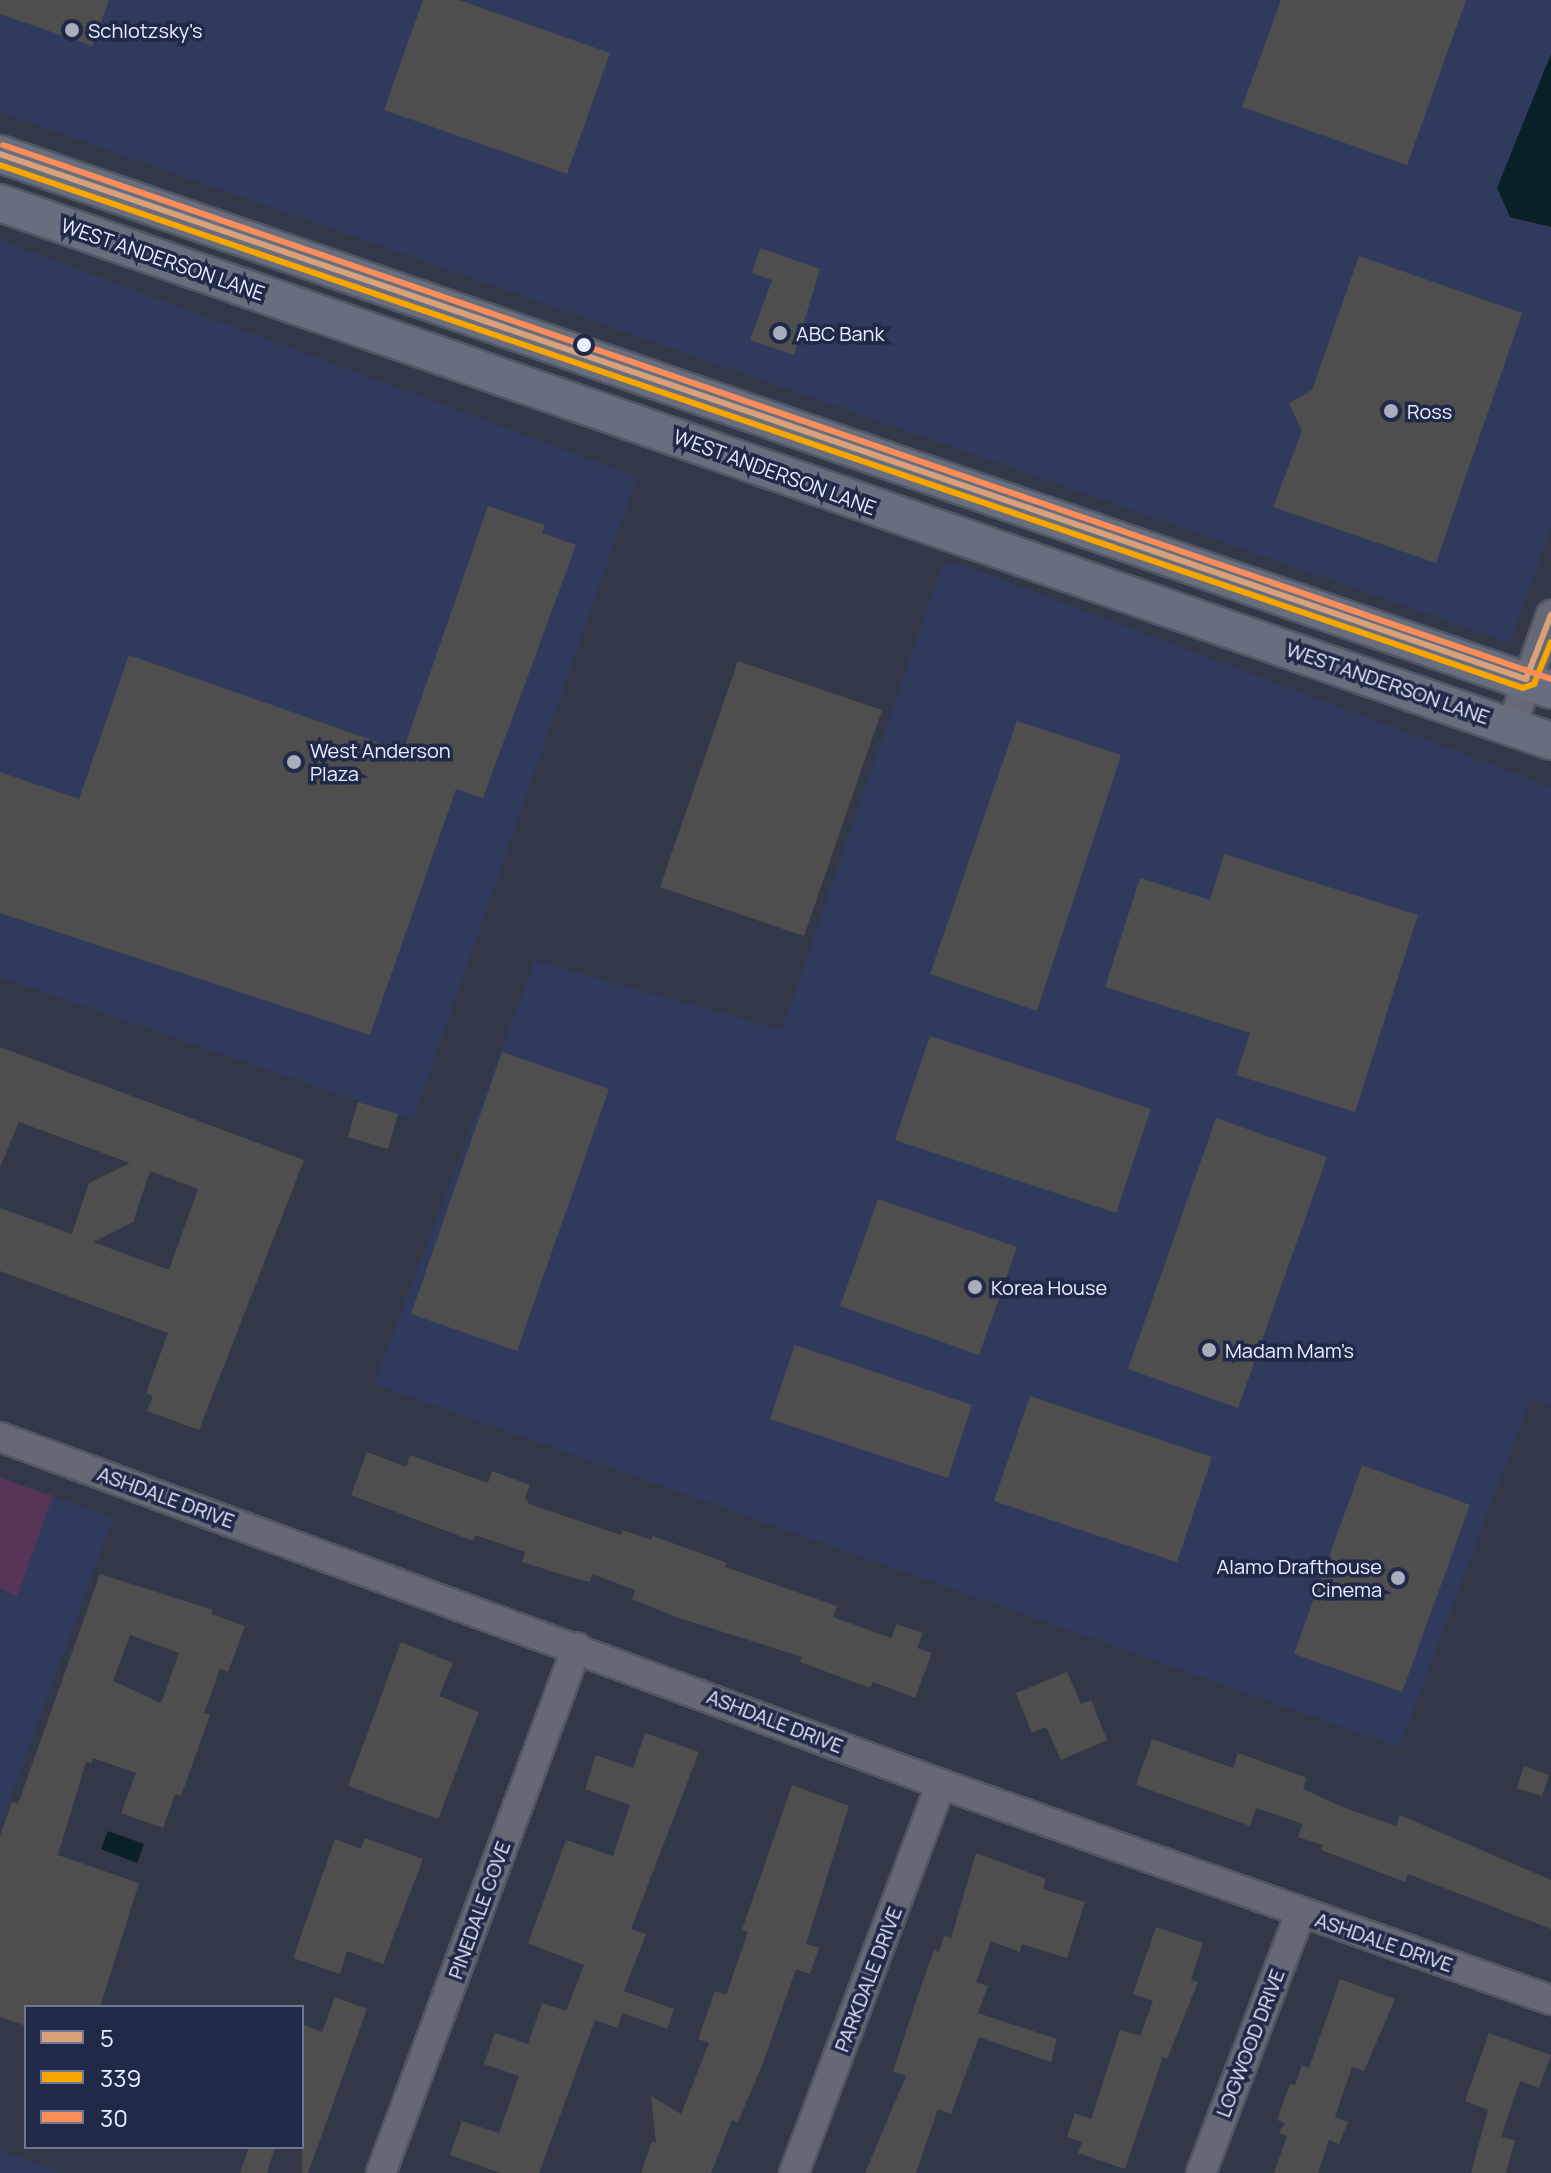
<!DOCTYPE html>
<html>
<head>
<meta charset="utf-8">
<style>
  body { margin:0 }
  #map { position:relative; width:1551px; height:2173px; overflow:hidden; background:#333849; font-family:Manrope,sans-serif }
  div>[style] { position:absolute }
  .built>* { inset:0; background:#303a5d }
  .green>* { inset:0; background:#563556 }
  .water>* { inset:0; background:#082026 }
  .building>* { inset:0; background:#4e4e4f }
  .roads { filter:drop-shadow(2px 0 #515664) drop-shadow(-2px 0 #515664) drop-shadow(0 2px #515664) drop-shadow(0 -2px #515664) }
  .minor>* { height:28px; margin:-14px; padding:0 14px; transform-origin:14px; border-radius:14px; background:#656975 }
  .major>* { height:36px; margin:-18px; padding:0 18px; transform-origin:18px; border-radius:18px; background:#696e7f }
  .bus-1>* { height:6px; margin:-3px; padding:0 3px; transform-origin:3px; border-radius:3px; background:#d9a179 }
  .bus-2>* { height:6px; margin:-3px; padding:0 3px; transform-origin:3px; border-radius:3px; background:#f7a600 }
  .bus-3>* { height:6px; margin:-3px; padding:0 3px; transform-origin:3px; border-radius:3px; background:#fa8e5a }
  .dots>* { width:22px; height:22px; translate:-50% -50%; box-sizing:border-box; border:4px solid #202947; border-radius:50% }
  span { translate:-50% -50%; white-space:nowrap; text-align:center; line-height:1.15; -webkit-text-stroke:7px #202947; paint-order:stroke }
  .poi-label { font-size:20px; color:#e8eeff }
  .left { translate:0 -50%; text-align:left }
  .right { translate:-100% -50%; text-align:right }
  .street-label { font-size:20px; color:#e8eeff }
  .legend { position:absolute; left:24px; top:2005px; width:280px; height:144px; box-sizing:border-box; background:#202947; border:2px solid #707891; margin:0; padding:10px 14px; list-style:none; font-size:24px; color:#e8eeff }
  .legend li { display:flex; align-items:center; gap:16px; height:40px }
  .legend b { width:40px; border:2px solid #707891 }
</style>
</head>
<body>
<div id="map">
  <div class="built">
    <i style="clip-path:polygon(0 0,1551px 0,1551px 527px,1510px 643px,0 112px)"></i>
    <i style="clip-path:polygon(0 240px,637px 477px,413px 1120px,0 977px)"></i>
    <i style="clip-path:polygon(957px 563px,1551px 787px,1551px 1404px,1531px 1398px,1399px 1747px,374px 1384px,535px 961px,782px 1030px,942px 566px)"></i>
    <i style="clip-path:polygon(0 1477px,113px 1518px,0 1826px)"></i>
    <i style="clip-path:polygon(0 2150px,54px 2170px,62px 2173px,0 2173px)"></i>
  </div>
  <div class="green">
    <i style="clip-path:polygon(0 1478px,53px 1496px,17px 1596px,0 1588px)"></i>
  </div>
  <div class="water">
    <i style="clip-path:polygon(1551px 54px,1551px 227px,1510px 217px,1497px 188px)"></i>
    <i style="clip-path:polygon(108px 1831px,144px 1844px,137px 1863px,101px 1849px)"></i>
  </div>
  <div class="building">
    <i style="clip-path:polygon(0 0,109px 0,92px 46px,0 14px)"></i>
    <i style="clip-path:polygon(423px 0,459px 0,610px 53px,567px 174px,384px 110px)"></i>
    <i style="clip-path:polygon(1281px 0,1466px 0,1407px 165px,1242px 107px)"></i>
    <i style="clip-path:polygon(760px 248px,820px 269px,794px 355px,750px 340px,772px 280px,752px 273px)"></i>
    <i style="clip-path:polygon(1359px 256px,1522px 313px,1436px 563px,1273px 507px,1302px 431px,1289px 403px,1312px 390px)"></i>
    <i style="clip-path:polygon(488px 506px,545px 525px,542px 533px,576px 545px,483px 798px,456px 789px,370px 1035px,0 913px,0 772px,79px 799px,129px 655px,403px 751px)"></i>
    <i style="clip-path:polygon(738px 661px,882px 710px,804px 936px,660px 887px)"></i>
    <i style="clip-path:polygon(1017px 721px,1121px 755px,1037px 1011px,930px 974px)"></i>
    <i style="clip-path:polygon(1224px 854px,1418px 915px,1355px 1112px,1236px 1075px,1250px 1033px,1105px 987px,1140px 878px,1210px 900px)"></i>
    <i style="clip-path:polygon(930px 1036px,1151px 1109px,1116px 1213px,895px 1140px)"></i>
    <i style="clip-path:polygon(evenodd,0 1047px,304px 1160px,199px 1430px,147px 1411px,153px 1396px,146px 1393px,168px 1333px,0 1271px,0 1208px,72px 1234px,89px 1183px,130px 1163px,19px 1122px,0 1167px,0 1047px,150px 1171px,198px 1189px,169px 1270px,93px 1242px,133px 1222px,150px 1171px)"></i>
    <i style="clip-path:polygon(502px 1052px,609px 1089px,517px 1351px,411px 1314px)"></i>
    <i style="clip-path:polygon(358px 1102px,398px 1114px,388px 1149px,348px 1137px)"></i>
    <i style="clip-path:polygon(1216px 1118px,1327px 1157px,1238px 1408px,1128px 1369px)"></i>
    <i style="clip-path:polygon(878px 1199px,1017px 1247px,979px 1355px,840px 1306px)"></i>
    <i style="clip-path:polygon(795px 1345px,972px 1405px,948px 1478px,770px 1419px)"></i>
    <i style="clip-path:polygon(1030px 1396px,1212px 1457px,1177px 1562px,994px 1501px)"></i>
    <i style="clip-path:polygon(367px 1452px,406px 1467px,410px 1455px,488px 1483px,492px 1471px,530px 1485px,525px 1498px,529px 1504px,621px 1535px,623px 1530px,651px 1540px,653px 1536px,727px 1563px,725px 1567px,837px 1606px,833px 1617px,891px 1638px,897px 1624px,923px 1633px,917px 1648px,932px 1653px,915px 1698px,873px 1682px,870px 1688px,800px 1662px,802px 1657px,676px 1617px,632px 1599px,635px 1590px,592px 1574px,590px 1582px,563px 1575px,522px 1562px,525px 1552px,475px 1535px,473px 1541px,351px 1495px)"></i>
    <i style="clip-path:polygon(1362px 1465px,1470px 1505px,1402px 1692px,1294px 1654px)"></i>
    <i style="clip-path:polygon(evenodd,100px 1574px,213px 1610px,211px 1614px,245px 1626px,228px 1672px,220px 1669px,204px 1713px,210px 1715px,181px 1796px,175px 1794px,163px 1828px,121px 1813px,136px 1773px,93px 1758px,91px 1764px,86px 1762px,58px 1855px,139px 1883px,100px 2007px,26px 2007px,26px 2026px,0 2017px,0 1836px,12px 1802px,18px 1804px,100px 1574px,130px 1635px,179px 1653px,161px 1703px,113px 1681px,130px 1635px)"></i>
    <i style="clip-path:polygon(401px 1642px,453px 1663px,439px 1696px,479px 1712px,438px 1819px,348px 1786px)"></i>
    <i style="clip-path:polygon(1067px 1672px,1081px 1704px,1091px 1700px,1107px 1740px,1061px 1760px,1046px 1727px,1032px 1733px,1016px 1693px)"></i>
    <i style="clip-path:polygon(645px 1733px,699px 1752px,631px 1929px,646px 1934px,624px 1991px,674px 2009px,667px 2029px,623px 2013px,617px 2028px,595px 2020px,539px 2173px,500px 2173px,450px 2155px,462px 2121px,499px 2133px,519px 2076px,484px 2064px,495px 2033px,528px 2044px,542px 2003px,566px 2011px,584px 1965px,528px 1943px,566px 1840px,613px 1856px,630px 1805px,585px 1789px,596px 1755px,633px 1768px)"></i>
    <i style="clip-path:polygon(1152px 1739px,1233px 1768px,1238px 1753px,1307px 1778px,1303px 1789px,1345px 1808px,1396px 1826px,1400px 1815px,1551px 1880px,1551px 1929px,1408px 1874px,1405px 1882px,1321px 1850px,1323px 1845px,1298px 1837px,1303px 1824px,1256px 1808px,1250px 1826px,1136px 1785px)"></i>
    <i style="clip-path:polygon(1524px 1766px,1549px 1775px,1542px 1796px,1517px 1788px)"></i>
    <i style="clip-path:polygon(792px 1785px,849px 1806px,806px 1944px,819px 1948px,810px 1974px,796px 1969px,763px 2063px,738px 2122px,732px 2120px,711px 2173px,641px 2173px,652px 2141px,656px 2143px,651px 2096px,681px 2114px,709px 2043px,698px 2039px,715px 1991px,726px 1995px,748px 1932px,742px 1930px)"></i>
    <i style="clip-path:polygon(365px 1838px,423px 1859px,383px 1964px,347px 1951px,340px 1974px,293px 1958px,335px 1839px,361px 1849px)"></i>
    <i style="clip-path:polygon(976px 1853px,1046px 1879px,1043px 1889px,1085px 1902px,1067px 1958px,1022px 1944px,1020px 1952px,991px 1941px,976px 1982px,988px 1986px,978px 2013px,1057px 2039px,1051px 2062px,979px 2037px,951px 2114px,938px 2109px,916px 2173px,865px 2173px,906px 2076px,893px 2071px,920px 1989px,934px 1950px,939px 1952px,944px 1936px,951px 1938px)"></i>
    <i style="clip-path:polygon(1156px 1927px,1203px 1943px,1191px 1980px,1198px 1982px,1167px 2059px,1163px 2057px,1125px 2169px,1078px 2153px,1082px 2142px,1067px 2137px,1075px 2113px,1091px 2119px,1120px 2030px,1140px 2036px,1153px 2001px,1133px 1994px)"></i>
    <i style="clip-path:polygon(1340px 1979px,1395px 1999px,1364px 2071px,1352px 2067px,1335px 2117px,1348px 2122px,1339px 2144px,1329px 2140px,1318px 2173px,1274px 2173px,1287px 2136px,1279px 2133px,1285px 2123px,1277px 2120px,1290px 2084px,1295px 2085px,1302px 2065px,1309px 2068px)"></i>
    <i style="clip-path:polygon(335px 1997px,367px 2009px,308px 2173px,302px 2173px,302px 2024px,322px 2032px)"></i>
    <i style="clip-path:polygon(1489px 2033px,1551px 2055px,1539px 2088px,1520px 2081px,1501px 2137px,1515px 2140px,1506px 2173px,1471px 2173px,1488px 2110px,1465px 2101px)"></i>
    <i style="clip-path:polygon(249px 2147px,275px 2147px,267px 2173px,240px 2173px)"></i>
  </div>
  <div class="roads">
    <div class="minor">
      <i style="left:1512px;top:725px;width:117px;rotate:-70.5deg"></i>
      <i style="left:0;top:1437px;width:1003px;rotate:20.24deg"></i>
      <i style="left:941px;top:1784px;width:647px;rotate:19.5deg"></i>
      <i style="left:381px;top:2173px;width:561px;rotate:-69.56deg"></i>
      <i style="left:794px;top:2173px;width:416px;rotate:-69.3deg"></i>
      <i style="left:1201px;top:2173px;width:277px;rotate:-69.1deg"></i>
    </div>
    <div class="major">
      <i style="left:0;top:154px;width:1641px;rotate:19.06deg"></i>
      <i style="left:0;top:203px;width:1642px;rotate:19.13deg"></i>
    </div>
  </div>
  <div class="bus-1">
    <i style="left:0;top:154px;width:1614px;rotate:18.99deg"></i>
    <i style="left:1526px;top:679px;width:69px;rotate:-68.7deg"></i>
  </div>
  <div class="bus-2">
    <i style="left:0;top:165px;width:1610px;rotate:18.95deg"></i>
    <i style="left:1523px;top:688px;width:12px;rotate:-20deg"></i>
    <i style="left:1534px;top:684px;width:45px;rotate:-68deg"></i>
  </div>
  <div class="bus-3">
    <i style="left:3px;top:145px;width:1638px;rotate:19.03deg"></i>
  </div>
  <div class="dots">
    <i style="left:72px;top:30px;background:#a9aebf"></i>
    <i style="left:780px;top:333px;background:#a9aebf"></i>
    <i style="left:584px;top:345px;background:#e8eeff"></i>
    <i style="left:1391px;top:411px;background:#a9aebf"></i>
    <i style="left:294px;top:762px;background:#a9aebf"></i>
    <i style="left:975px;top:1287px;background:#a9aebf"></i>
    <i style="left:1209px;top:1350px;background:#a9aebf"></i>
    <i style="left:1398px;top:1578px;background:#a9aebf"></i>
  </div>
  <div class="poi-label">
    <span class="left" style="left:88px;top:30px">Schlotzsky's</span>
    <span class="left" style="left:796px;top:333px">ABC Bank</span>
    <span class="left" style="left:1407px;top:411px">Ross</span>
    <span class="left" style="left:310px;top:762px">West Anderson<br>Plaza</span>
    <span class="left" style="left:991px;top:1287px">Korea House</span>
    <span class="left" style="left:1225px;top:1350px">Madam Mam's</span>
    <span class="right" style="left:1382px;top:1578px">Alamo Drafthouse<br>Cinema</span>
  </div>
  <div class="street-label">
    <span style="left:163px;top:259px;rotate:19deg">WEST ANDERSON LANE</span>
    <span style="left:775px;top:472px;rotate:20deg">WEST ANDERSON LANE</span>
    <span style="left:1388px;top:683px;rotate:19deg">WEST ANDERSON LANE</span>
    <span style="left:166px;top:1497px;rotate:20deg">ASHDALE DRIVE</span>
    <span style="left:775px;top:1721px;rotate:21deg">ASHDALE DRIVE</span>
    <span style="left:479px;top:1910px;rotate:-70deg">PINEDALE COVE</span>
    <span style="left:1384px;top:1942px;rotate:19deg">ASHDALE DRIVE</span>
    <span style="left:868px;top:1979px;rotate:-69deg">PARKDALE DRIVE</span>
    <span style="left:1250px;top:2043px;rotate:-69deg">LOGWOOD DRIVE</span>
  </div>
  <ul class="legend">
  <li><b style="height:10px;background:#d9a179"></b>5</li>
  <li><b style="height:10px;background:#f7a600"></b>339</li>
  <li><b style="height:10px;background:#fa8e5a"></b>30</li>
  </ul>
</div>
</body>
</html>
